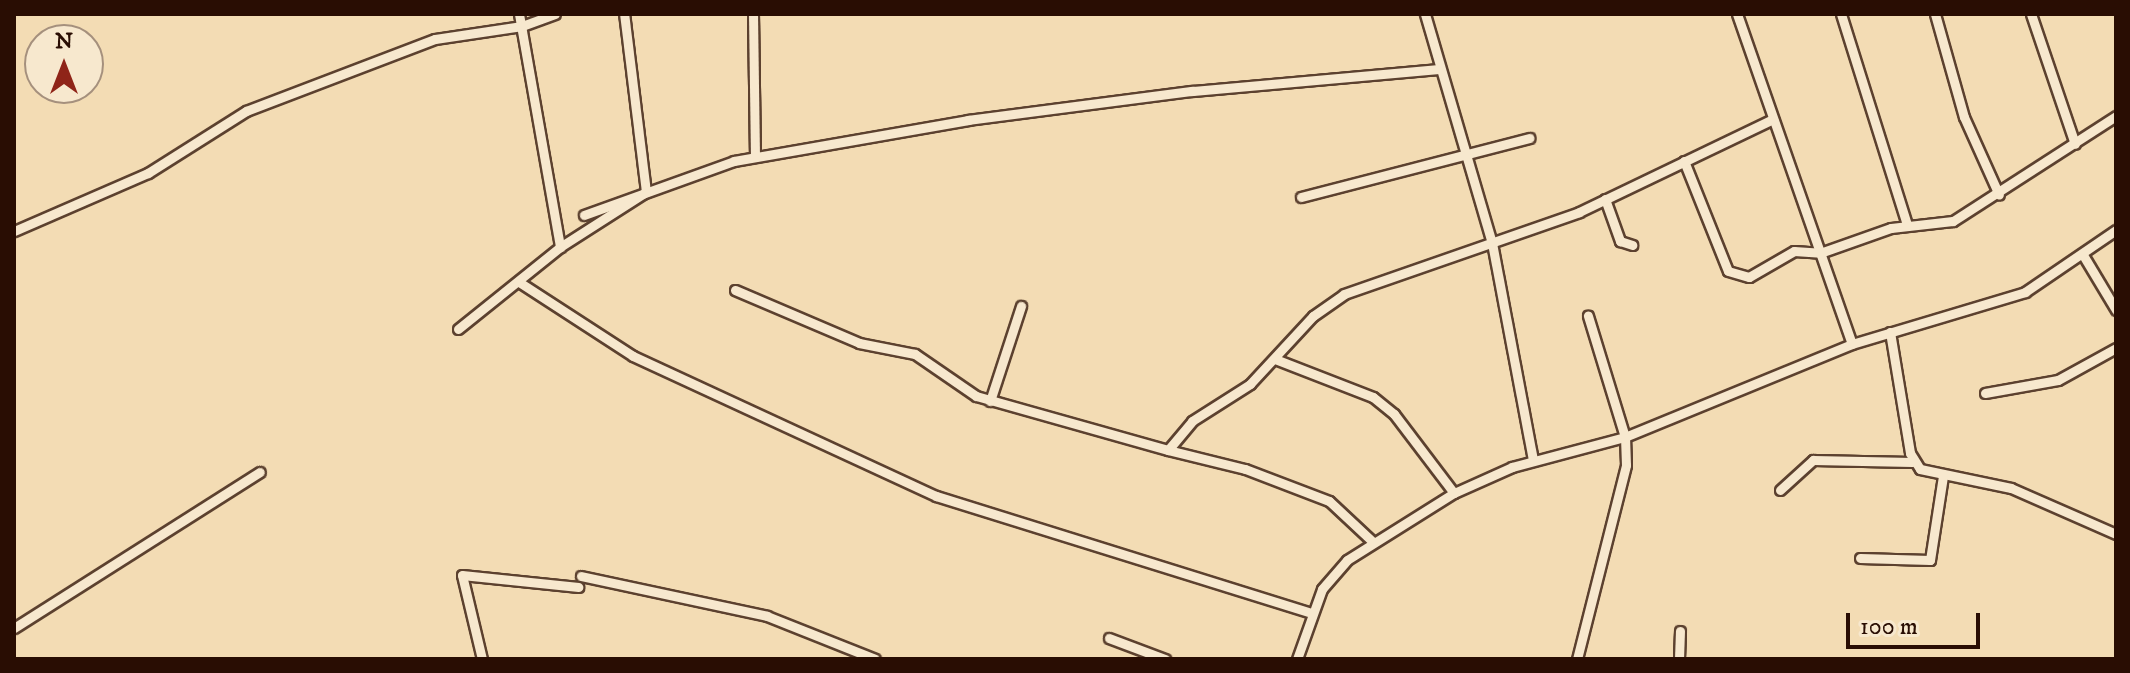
<!DOCTYPE html>
<html>
<head>
<meta charset="utf-8">
<style>
  body { margin:0 }
  #map { position:relative; width:2130px; height:673px; overflow:hidden; background:#f3dcb4; font-family:"IM FELL DW Pica",serif }
  div>[style] { position:absolute }
  .roads { filter:drop-shadow(2px 0 #5c412f) drop-shadow(-2px 0 #5c412f) drop-shadow(0 2px #5c412f) drop-shadow(0 -2px #5c412f) }
  .minor>* { height:9px; margin:-4.5px; padding:0 4.5px; transform-origin:4.5px; border-radius:4.5px; background:#f7e8ce }
  span { translate:-50% -50%; white-space:nowrap; text-align:center; line-height:1.15; -webkit-text-stroke:7px #f7e8ce; paint-order:stroke }
  .frame { position:absolute; inset:0; border:16px solid #290d03; pointer-events:none }
  .north { position:absolute; left:24px; top:24px; width:80px; height:80px; box-sizing:border-box; background:#f7e8ce; border:2px solid #a5907d; border-radius:50%; rotate:0deg; font-size:22px; font-weight:700; line-height:32px; text-align:center; color:#290d03 }
  .north::after { content:''; display:block; margin:auto; width:28px; height:36px; background:#8f2418; clip-path:polygon(50% 0,100% 100%,50% 72%,0 100%) }
  .scale { position:absolute; left:1846px; top:613px; width:134px; height:36px; box-sizing:border-box; border:4px solid #290d03; border-top:0; padding-left:10px; font-size:24px; line-height:28px; white-space:nowrap; color:#290d03; -webkit-text-stroke:6px #f7e8ce; paint-order:stroke }
</style>
</head>
<body>
<div id="map">
  <div class="roads">
    <div class="minor">
      <i style="left:519px;top:14px;width:237px;rotate:80deg"></i>
      <i style="left:753px;top:14px;width:143px;rotate:89.2deg"></i>
      <i style="left:1425px;top:14px;width:239px;rotate:73.7deg"></i>
      <i style="left:1492px;top:243px;width:221px;rotate:79.3deg"></i>
      <i style="left:1737px;top:14px;width:349px;rotate:70.8deg"></i>
      <i style="left:1841px;top:14px;width:221px;rotate:72.6deg"></i>
      <i style="left:1935px;top:14px;width:107px;rotate:74.3deg"></i>
      <i style="left:1964px;top:117px;width:85px;rotate:65.8deg"></i>
      <i style="left:2031px;top:14px;width:137px;rotate:71.3deg"></i>
      <i style="left:1684px;top:161px;width:118px;rotate:68.2deg"></i>
      <i style="left:1728px;top:271px;width:22px;rotate:16deg"></i>
      <i style="left:1749px;top:277px;width:52px;rotate:-30deg"></i>
      <i style="left:1794px;top:251px;width:26px;rotate:4deg"></i>
      <i style="left:1820px;top:253px;width:75px;rotate:-19.4deg"></i>
      <i style="left:1891px;top:228px;width:62px;rotate:-6.4deg"></i>
      <i style="left:1953px;top:221px;width:194px;rotate:-32.8deg"></i>
      <i style="left:1301px;top:197px;width:236px;rotate:-14.5deg"></i>
      <i style="left:1605px;top:199px;width:45px;rotate:70.3deg"></i>
      <i style="left:1620px;top:241px;width:13px;rotate:18deg"></i>
      <i style="left:584px;top:215px;width:159px;rotate:-19.8deg"></i>
      <i style="left:734px;top:161px;width:238px;rotate:-9.9deg"></i>
      <i style="left:968px;top:120px;width:226px;rotate:-7.4deg"></i>
      <i style="left:1192px;top:91px;width:249px;rotate:-5.1deg"></i>
      <i style="left:14px;top:231px;width:146px;rotate:-23.4deg"></i>
      <i style="left:148px;top:173px;width:116px;rotate:-32.3deg"></i>
      <i style="left:246px;top:111px;width:202px;rotate:-20.9deg"></i>
      <i style="left:435px;top:39px;width:88px;rotate:-8.5deg"></i>
      <i style="left:522px;top:26px;width:35px;rotate:-20deg"></i>
      <i style="left:2083px;top:255px;width:64px;rotate:59deg"></i>
      <i style="left:519px;top:282px;width:136px;rotate:33deg"></i>
      <i style="left:633px;top:356px;width:334px;rotate:24.8deg"></i>
      <i style="left:936px;top:496px;width:393px;rotate:17.3deg"></i>
      <i style="left:735px;top:290px;width:135px;rotate:23.1deg"></i>
      <i style="left:859px;top:343px;width:57px;rotate:11.1deg"></i>
      <i style="left:915px;top:354px;width:74px;rotate:34.5deg"></i>
      <i style="left:976px;top:396px;width:199px;rotate:15.7deg"></i>
      <i style="left:458px;top:329px;width:131px;rotate:-38.8deg"></i>
      <i style="left:560px;top:247px;width:102px;rotate:-32.6deg"></i>
      <i style="left:646px;top:192px;width:179px;rotate:-97deg"></i>
      <i style="left:1890px;top:332px;width:123px;rotate:80.6deg"></i>
      <i style="left:1910px;top:453px;width:19px;rotate:58deg"></i>
      <i style="left:1920px;top:469px;width:93px;rotate:11.8deg"></i>
      <i style="left:2011px;top:488px;width:115px;rotate:23.7deg"></i>
      <i style="left:1275px;top:359px;width:105px;rotate:21.2deg"></i>
      <i style="left:1373px;top:397px;width:27px;rotate:39deg"></i>
      <i style="left:1394px;top:414px;width:99px;rotate:52.8deg"></i>
      <i style="left:1985px;top:393px;width:74px;rotate:-10.1deg"></i>
      <i style="left:2058px;top:380px;width:66px;rotate:-28.9deg"></i>
      <i style="left:990px;top:401px;width:100px;rotate:-71.9deg"></i>
      <i style="left:1780px;top:490px;width:45px;rotate:-42.3deg"></i>
      <i style="left:1813px;top:460px;width:99px;rotate:1.2deg"></i>
      <i style="left:1373px;top:542px;width:60px;rotate:-137deg"></i>
      <i style="left:1329px;top:501px;width:90px;rotate:-159.1deg"></i>
      <i style="left:1245px;top:469px;width:79px;rotate:-166.1deg"></i>
      <i style="left:1168px;top:450px;width:38px;rotate:-50deg"></i>
      <i style="left:1192px;top:421px;width:69px;rotate:-32.5deg"></i>
      <i style="left:1250px;top:384px;width:93px;rotate:-47.2deg"></i>
      <i style="left:1313px;top:316px;width:38px;rotate:-35deg"></i>
      <i style="left:1344px;top:294px;width:249px;rotate:-19.2deg"></i>
      <i style="left:1579px;top:212px;width:215px;rotate:-25.6deg"></i>
      <i style="left:1860px;top:558px;width:70px;rotate:1.6deg"></i>
      <i style="left:1930px;top:560px;width:85px;rotate:-81.2deg"></i>
      <i style="left:581px;top:576px;width:190px;rotate:12.1deg"></i>
      <i style="left:767px;top:616px;width:116px;rotate:21.7deg"></i>
      <i style="left:14px;top:628px;width:291px;rotate:-32.4deg"></i>
      <i style="left:1109px;top:638px;width:60px;rotate:20.6deg"></i>
      <i style="left:482px;top:659px;width:86px;rotate:-103.4deg"></i>
      <i style="left:462px;top:575px;width:117px;rotate:5.9deg"></i>
      <i style="left:1297px;top:659px;width:74px;rotate:-70.3deg"></i>
      <i style="left:1322px;top:589px;width:38px;rotate:-49deg"></i>
      <i style="left:1347px;top:560px;width:126px;rotate:-32.1deg"></i>
      <i style="left:1454px;top:493px;width:64px;rotate:-24.1deg"></i>
      <i style="left:1512px;top:467px;width:117px;rotate:-14.9deg"></i>
      <i style="left:1625px;top:437px;width:245px;rotate:-22.3deg"></i>
      <i style="left:1852px;top:344px;width:181px;rotate:-16.7deg"></i>
      <i style="left:2025px;top:292px;width:110px;rotate:-34.3deg"></i>
      <i style="left:1577px;top:659px;width:200px;rotate:-75.8deg"></i>
      <i style="left:1626px;top:465px;width:28px;rotate:-92deg"></i>
      <i style="left:1625px;top:437px;width:127px;rotate:-107deg"></i>
      <i style="left:1679px;top:659px;width:28px;rotate:-88deg"></i>
    </div>
  </div>
  <div class="frame"></div>
  <div class="north">N</div>
  <div class="scale">100 m</div>
</div>
</body>
</html>
